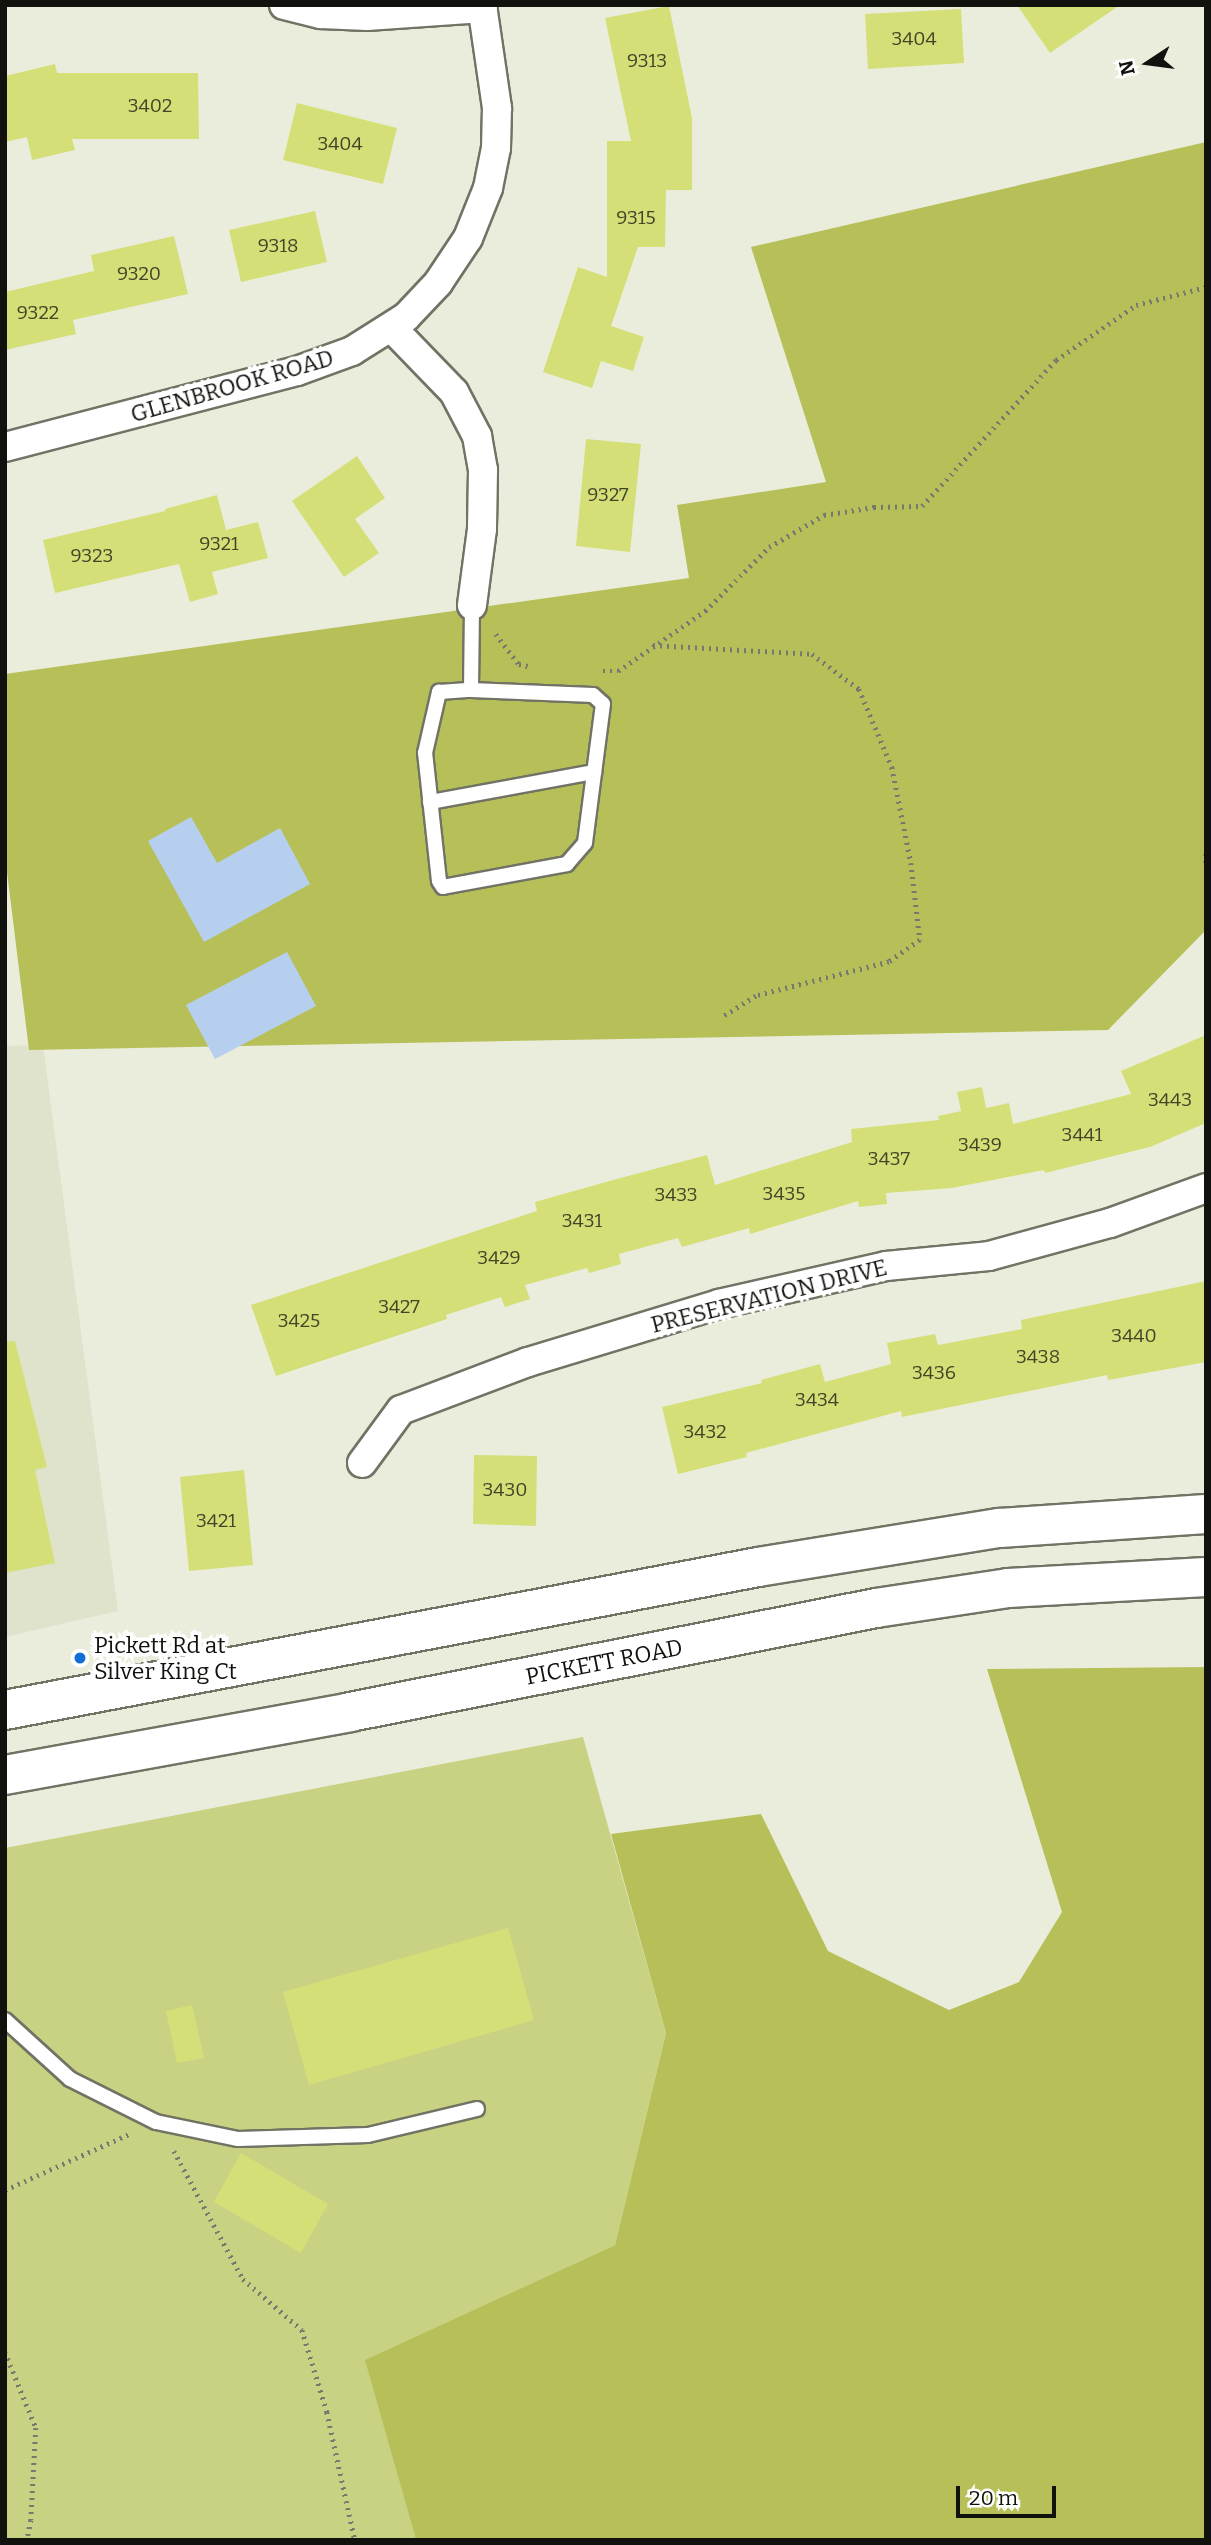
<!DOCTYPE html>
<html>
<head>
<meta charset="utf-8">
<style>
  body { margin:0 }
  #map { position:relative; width:1211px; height:2545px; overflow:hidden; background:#ebeddc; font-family:Bitter,serif }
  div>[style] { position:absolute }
  .built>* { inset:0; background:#e0e3cb }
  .green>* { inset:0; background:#c9d282 }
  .forest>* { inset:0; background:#b7c058 }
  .water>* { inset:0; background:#b7cfef }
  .building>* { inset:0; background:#d4df77 }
  .path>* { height:4.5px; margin-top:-2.25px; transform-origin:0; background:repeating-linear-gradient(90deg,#77796e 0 2px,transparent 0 7px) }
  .roads { filter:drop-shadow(2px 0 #717364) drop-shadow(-2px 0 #717364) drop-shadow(0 2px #717364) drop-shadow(0 -2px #717364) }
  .lane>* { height:14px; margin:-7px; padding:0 7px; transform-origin:7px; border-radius:7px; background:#fff }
  .street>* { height:28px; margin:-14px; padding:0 14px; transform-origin:14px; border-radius:14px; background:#fff }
  .primary>* { height:38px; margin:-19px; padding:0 19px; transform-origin:19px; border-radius:19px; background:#fff }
  .dots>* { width:19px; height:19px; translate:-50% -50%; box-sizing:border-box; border:4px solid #fff; border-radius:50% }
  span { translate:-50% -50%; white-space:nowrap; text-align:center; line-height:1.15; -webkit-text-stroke:7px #fff; paint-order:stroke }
  .number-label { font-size:19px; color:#424528 }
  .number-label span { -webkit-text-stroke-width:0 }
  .street-label { font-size:23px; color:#11120d }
  .poi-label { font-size:23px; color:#11120d }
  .left { translate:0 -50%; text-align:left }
  .frame { position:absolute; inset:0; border:7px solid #11120d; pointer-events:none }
  .north { position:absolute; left:1113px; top:28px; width:70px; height:70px; -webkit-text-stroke:5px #fff; paint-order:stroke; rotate:257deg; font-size:19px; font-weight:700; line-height:28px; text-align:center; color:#11120d }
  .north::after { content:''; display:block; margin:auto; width:24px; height:32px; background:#11120d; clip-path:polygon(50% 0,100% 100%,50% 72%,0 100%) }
  .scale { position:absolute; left:956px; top:2486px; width:100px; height:32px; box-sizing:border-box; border:4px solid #11120d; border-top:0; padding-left:9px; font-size:21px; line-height:24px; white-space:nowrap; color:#11120d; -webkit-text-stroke:5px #fff; paint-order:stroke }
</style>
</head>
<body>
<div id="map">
  <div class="built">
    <i style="clip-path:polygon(43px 1045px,118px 1611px,5px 1637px,5px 1046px)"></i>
  </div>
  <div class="green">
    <i style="clip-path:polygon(583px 1737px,666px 2033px,615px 2245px,366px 2360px,416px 2540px,5px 2540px,5px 1848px)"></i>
  </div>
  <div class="forest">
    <i style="clip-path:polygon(1206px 142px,1206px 930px,1108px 1030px,29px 1050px,5px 856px,5px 674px,689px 578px,677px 505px,826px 482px,751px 247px)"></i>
    <i style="clip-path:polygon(1206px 1667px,1206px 2540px,416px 2540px,365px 2360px,615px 2245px,666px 2033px,611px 1834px,761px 1814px,828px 1951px,949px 2010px,1019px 1982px,1062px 1912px,987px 1669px)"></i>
  </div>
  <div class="water">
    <i style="clip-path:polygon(191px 817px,217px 863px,280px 828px,310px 884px,204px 942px,148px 841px)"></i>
    <i style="clip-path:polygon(287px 952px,316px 1006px,215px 1059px,186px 1005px)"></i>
  </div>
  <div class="building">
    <i style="clip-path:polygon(1017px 5px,1120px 5px,1050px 53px)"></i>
    <i style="clip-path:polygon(669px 6px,692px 118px,692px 190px,666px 190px,665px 247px,638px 247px,611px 326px,644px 337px,633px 371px,601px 361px,592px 388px,543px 372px,578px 267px,607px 277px,607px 141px,631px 141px,605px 18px)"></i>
    <i style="clip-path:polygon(961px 9px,964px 63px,868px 69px,865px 14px)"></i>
    <i style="clip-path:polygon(55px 64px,57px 73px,198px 73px,199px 139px,72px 139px,75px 150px,32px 160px,27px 137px,5px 142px,5px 76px)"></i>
    <i style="clip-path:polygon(297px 103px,397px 128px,383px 184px,283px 160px)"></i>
    <i style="clip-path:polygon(315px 211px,327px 262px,241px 282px,229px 230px)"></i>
    <i style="clip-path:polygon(174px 236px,188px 294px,73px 320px,76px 334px,5px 350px,5px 292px,94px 271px,91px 255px)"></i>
    <i style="clip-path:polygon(586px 439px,641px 444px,630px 552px,576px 546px)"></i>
    <i style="clip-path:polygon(357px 456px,385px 498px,355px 519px,379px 553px,344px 577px,292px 501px)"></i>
    <i style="clip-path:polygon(217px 495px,226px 530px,258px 522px,268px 558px,212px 572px,218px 594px,190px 602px,179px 564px,55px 593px,43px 540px,165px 511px,165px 509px)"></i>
    <i style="clip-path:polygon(1206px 1035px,1206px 1123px,1150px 1147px,1045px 1173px,1044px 1170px,952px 1188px,886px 1193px,887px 1204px,859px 1207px,858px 1201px,750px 1234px,749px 1228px,682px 1247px,678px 1238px,619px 1254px,621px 1264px,589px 1273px,587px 1268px,525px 1285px,530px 1299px,505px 1307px,501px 1297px,446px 1315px,447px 1319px,276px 1376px,251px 1305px,537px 1211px,535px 1202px,613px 1180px,707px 1155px,715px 1185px,852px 1142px,851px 1129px,939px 1120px,938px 1116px,961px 1111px,957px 1092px,982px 1087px,986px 1108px,1009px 1103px,1013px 1124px,1131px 1094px,1121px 1071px)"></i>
    <i style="clip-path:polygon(1206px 1281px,1206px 1362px,1108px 1380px,1107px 1375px,902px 1417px,901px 1411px,746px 1453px,747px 1457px,678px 1474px,662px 1407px,762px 1383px,761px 1380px,820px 1364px,825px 1382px,891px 1364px,887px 1343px,935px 1334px,938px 1345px,1022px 1329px,1021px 1320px)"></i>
    <i style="clip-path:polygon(15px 1341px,47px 1467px,35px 1470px,55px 1563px,5px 1573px,5px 1342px)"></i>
    <i style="clip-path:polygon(474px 1455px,537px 1456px,536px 1526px,473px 1524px)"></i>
    <i style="clip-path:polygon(244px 1470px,253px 1565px,189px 1571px,180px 1477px)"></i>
    <i style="clip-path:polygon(508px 1928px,534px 2020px,309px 2085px,283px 1992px)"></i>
    <i style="clip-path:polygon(192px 2005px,204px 2058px,177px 2063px,166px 2011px)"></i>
    <i style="clip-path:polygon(241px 2153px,328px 2204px,301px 2253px,214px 2202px)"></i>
  </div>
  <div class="path">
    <i style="left:496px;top:634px;width:38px;rotate:53deg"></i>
    <i style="left:519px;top:664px;width:9px;rotate:13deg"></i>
    <i style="left:653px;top:645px;width:159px;rotate:3.2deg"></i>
    <i style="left:812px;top:654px;width:59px;rotate:36.7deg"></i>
    <i style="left:859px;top:689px;width:85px;rotate:67.1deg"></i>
    <i style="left:892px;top:767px;width:98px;rotate:78.8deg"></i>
    <i style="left:911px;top:863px;width:78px;rotate:83.3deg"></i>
    <i style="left:920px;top:940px;width:38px;rotate:145deg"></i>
    <i style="left:889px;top:962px;width:137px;rotate:165.7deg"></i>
    <i style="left:756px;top:996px;width:41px;rotate:147.8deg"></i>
    <i style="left:603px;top:671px;width:15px"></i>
    <i style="left:618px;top:671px;width:106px;rotate:-34.6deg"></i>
    <i style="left:705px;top:611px;width:91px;rotate:-45deg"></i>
    <i style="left:769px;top:547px;width:64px;rotate:-30.2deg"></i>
    <i style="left:824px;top:515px;width:51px;rotate:-9.1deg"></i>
    <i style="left:874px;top:507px;width:48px;rotate:-1.2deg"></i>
    <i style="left:922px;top:506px;width:198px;rotate:-47.5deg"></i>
    <i style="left:1056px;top:360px;width:97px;rotate:-34.5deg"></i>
    <i style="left:1136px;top:305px;width:72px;rotate:-14.4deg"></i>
    <i style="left:1206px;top:854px;width:14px;rotate:90deg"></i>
    <i style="left:174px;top:2151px;width:145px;rotate:61.7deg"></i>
    <i style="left:243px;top:2279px;width:78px;rotate:40.8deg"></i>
    <i style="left:302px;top:2330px;width:86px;rotate:73deg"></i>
    <i style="left:327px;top:2412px;width:131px;rotate:77.7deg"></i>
    <i style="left:5px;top:2190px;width:136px;rotate:-24.3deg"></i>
    <i style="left:5px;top:2352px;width:82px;rotate:67.8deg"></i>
    <i style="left:36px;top:2428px;width:92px;rotate:93.1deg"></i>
    <i style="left:31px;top:2520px;width:20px;rotate:101deg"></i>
  </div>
  <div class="roads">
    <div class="lane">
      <i style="left:471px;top:690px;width:122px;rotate:2.3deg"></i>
      <i style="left:593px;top:695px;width:13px;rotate:42deg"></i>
      <i style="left:603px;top:704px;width:140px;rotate:97.4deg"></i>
      <i style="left:585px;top:843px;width:28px;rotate:131deg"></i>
      <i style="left:567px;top:864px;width:126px;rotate:169.5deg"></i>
      <i style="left:443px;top:887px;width:7px;rotate:-124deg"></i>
      <i style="left:439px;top:881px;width:129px;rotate:-96.2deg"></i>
      <i style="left:425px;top:753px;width:63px;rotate:-77.1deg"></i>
      <i style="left:439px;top:692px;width:32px;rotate:-4deg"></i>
      <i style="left:471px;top:690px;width:85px;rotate:-89.3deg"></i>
      <i style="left:430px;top:802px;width:167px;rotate:-10.4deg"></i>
      <i style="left:5px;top:2020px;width:88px;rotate:42.2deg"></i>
      <i style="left:70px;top:2079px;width:96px;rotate:26.6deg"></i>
      <i style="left:156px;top:2122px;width:84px;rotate:11.7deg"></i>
      <i style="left:238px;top:2139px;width:130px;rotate:-1.8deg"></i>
      <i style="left:368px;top:2135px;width:112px;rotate:-13.4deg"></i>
    </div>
    <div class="street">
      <i style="left:284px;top:5px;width:38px;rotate:14deg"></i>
      <i style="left:321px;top:14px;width:46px;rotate:2.5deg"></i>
      <i style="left:367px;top:16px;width:116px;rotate:-3.9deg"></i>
      <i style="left:392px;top:328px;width:89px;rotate:45.9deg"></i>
      <i style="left:454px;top:392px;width:50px;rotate:62.4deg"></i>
      <i style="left:477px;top:436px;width:35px;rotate:80deg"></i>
      <i style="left:483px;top:470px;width:59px;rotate:91deg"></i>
      <i style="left:482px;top:529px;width:77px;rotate:97.5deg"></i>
      <i style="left:5px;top:447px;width:302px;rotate:-14.6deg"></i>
      <i style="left:297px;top:371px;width:59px;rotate:-20deg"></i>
      <i style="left:352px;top:351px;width:64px;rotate:-32.2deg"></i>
      <i style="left:406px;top:317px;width:47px;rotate:-46.7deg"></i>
      <i style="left:438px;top:283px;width:54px;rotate:-56.3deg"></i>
      <i style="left:468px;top:238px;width:54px;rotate:-68.2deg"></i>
      <i style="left:488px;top:188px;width:41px;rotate:-78.7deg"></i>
      <i style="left:496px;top:148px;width:40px;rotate:-88.6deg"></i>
      <i style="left:497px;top:108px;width:104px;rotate:-98.3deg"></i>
      <i style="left:362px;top:1463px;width:66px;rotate:-53.7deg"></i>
      <i style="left:401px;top:1410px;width:136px;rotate:-20.7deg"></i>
      <i style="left:528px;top:1362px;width:200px;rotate:-16.9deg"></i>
      <i style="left:719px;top:1304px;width:171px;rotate:-12.8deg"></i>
      <i style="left:886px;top:1266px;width:103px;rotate:-5.5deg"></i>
      <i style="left:989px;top:1256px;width:125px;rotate:-15.3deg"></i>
      <i style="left:1110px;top:1223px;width:102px;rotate:-20deg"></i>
    </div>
    <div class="primary">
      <i style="left:5px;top:1710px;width:766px;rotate:-10.75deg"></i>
      <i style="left:758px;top:1567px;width:245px;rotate:-9.2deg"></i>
      <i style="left:1000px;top:1528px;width:206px;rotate:-3.9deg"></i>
      <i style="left:5px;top:1775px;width:351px;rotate:-10.3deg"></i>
      <i style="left:350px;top:1712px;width:536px;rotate:-11.18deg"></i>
      <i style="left:876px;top:1608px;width:134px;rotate:-8.6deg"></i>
      <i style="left:1008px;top:1588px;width:198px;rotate:-3.2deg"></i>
    </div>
  </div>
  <div class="dots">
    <i style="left:80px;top:1658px;background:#116ed7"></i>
  </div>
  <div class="number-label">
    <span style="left:914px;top:39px">3404</span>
    <span style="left:647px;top:61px">9313</span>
    <span style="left:150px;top:106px">3402</span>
    <span style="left:340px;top:144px">3404</span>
    <span style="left:636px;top:218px">9315</span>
    <span style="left:278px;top:246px">9318</span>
    <span style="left:139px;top:274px">9320</span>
    <span style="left:38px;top:313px">9322</span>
    <span style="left:608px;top:495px">9327</span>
    <span style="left:219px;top:544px">9321</span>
    <span style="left:92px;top:556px">9323</span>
    <span style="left:1170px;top:1100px">3443</span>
    <span style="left:1082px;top:1135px">3441</span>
    <span style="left:980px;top:1145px">3439</span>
    <span style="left:889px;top:1159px">3437</span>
    <span style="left:784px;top:1194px">3435</span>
    <span style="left:676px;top:1195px">3433</span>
    <span style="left:582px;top:1221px">3431</span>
    <span style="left:499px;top:1258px">3429</span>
    <span style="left:399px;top:1307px">3427</span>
    <span style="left:299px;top:1321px">3425</span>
    <span style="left:1134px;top:1336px">3440</span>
    <span style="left:1038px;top:1357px">3438</span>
    <span style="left:934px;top:1373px">3436</span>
    <span style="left:817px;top:1400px">3434</span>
    <span style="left:705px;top:1432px">3432</span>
    <span style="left:505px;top:1490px">3430</span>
    <span style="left:216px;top:1521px">3421</span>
  </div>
  <div class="street-label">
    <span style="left:232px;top:386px;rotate:-16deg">GLENBROOK ROAD</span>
    <span style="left:769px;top:1296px;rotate:-14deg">PRESERVATION DRIVE</span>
    <span style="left:604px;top:1662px;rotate:-11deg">PICKETT ROAD</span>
  </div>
  <div class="poi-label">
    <span class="left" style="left:94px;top:1658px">Pickett Rd at<br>Silver King Ct</span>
  </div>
  <div class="frame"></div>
  <div class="north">N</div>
  <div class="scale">20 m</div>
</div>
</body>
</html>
